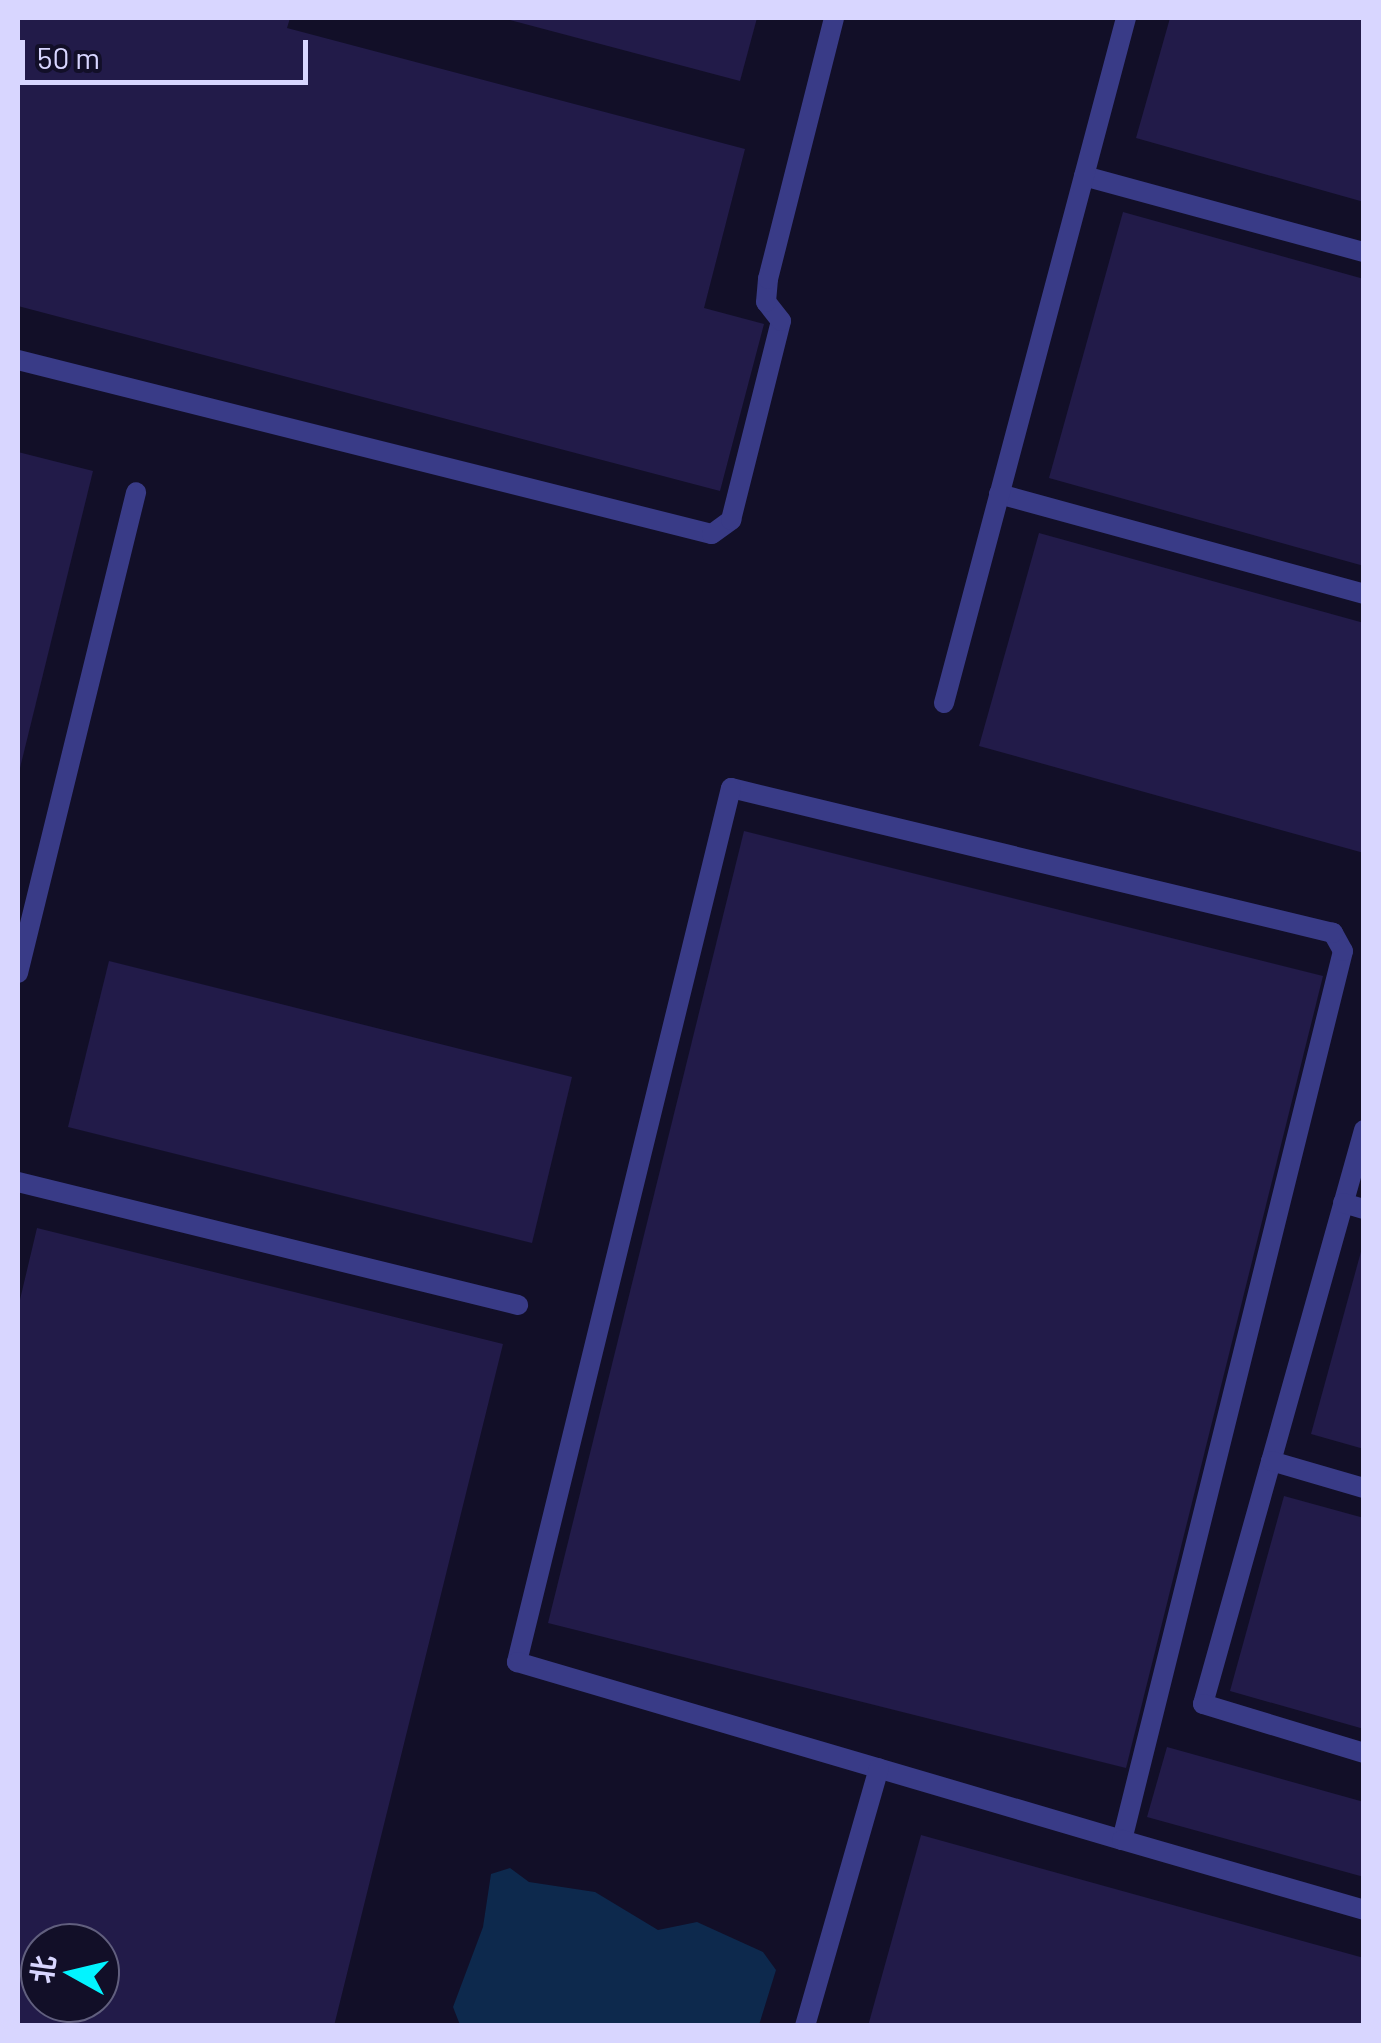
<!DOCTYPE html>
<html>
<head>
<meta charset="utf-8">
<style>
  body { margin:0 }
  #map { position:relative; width:1381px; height:2043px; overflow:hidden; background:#120f28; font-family:Barlow,"Noto Sans SC",sans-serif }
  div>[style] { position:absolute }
  .water>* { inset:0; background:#0d294d }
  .building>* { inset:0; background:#221b49 }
  .lane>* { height:20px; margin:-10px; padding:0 10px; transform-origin:10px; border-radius:10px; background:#393b87 }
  span { translate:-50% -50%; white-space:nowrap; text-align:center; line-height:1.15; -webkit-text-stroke:8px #120f28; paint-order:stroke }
  .frame { position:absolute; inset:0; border:20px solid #d8d6ff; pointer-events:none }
  .north { position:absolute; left:20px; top:1923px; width:100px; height:100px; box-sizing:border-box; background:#120f28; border:2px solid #615f7e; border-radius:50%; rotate:278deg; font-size:28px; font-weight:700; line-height:40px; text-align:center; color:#d8d6ff }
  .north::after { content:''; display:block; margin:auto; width:35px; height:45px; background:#02f4ff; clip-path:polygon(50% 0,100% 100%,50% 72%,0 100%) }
  .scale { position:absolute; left:20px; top:40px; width:288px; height:45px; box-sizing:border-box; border:5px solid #d8d6ff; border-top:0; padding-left:12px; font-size:30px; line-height:35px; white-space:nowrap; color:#d8d6ff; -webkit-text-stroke:8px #120f28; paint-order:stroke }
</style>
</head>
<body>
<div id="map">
  <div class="water">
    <i style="clip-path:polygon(510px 1868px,529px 1882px,595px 1892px,658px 1930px,697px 1922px,763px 1952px,776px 1970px,759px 2025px,460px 2025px,453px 2007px,483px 1927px,491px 1874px)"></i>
  </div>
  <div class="building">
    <i style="clip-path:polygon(18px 18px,290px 18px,287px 28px,745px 149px,704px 308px,764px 324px,720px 491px,18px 306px)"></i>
    <i style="clip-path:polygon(502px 18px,757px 18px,740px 81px)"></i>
    <i style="clip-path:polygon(1170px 18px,1364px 18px,1364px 202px,1136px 138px)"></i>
    <i style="clip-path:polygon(1123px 212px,1364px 279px,1364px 566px,1049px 478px)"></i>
    <i style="clip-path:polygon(18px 452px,93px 471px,19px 772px,18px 771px)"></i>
    <i style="clip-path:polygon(1039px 533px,1364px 623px,1364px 853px,979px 746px)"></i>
    <i style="clip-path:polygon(744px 831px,1323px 976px,1126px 1768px,548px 1623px)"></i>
    <i style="clip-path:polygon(109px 961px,572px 1077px,532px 1243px,68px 1127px)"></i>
    <i style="clip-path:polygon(evenodd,37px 1228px,503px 1344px,334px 2026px,18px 2026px,18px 1308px,37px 1228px,40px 1943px,100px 1943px,100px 2003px,40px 2003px,40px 1943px)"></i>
    <i style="clip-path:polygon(1362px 1248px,1364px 1249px,1364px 1449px,1311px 1434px)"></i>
    <i style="clip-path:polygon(1284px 1496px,1364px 1518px,1364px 1729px,1230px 1691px)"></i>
    <i style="clip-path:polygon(1167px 1747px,1364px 1802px,1364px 1877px,1147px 1817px)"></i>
    <i style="clip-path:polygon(921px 1835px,1364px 1958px,1364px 2026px,868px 2026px)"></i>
  </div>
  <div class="lane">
    <i style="left:1084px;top:176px;width:290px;rotate:15.2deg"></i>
    <i style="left:18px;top:360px;width:715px;rotate:14.08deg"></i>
    <i style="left:712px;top:534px;width:24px;rotate:-36deg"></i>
    <i style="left:731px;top:520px;width:205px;rotate:-75.9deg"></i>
    <i style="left:781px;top:321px;width:24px;rotate:-128deg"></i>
    <i style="left:766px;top:302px;width:23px;rotate:-85deg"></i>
    <i style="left:768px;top:279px;width:269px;rotate:-75.8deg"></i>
    <i style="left:999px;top:494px;width:378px;rotate:15.3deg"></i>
    <i style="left:944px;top:703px;width:709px;rotate:-75.12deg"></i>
    <i style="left:18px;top:973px;width:495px;rotate:-76.2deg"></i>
    <i style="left:1364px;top:1130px;width:596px;rotate:105.67deg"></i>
    <i style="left:1203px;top:1704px;width:168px;rotate:16.9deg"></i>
    <i style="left:18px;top:1182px;width:515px;rotate:13.82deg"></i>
    <i style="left:1343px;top:1203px;width:22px;rotate:16deg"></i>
    <i style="left:1271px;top:1461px;width:97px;rotate:16.2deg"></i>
    <i style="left:1122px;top:1840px;width:916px;rotate:-76.04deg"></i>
    <i style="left:1343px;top:951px;width:21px;rotate:-119deg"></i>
    <i style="left:1333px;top:933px;width:619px;rotate:-166.46deg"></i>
    <i style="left:731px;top:788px;width:900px;rotate:103.76deg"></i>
    <i style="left:517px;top:1662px;width:631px;rotate:16.39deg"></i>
    <i style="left:1122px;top:1840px;width:252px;rotate:16.1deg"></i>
    <i style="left:805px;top:2026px;width:268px;rotate:-74deg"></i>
  </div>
  <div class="frame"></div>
  <div class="north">北</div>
  <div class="scale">50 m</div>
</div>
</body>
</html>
